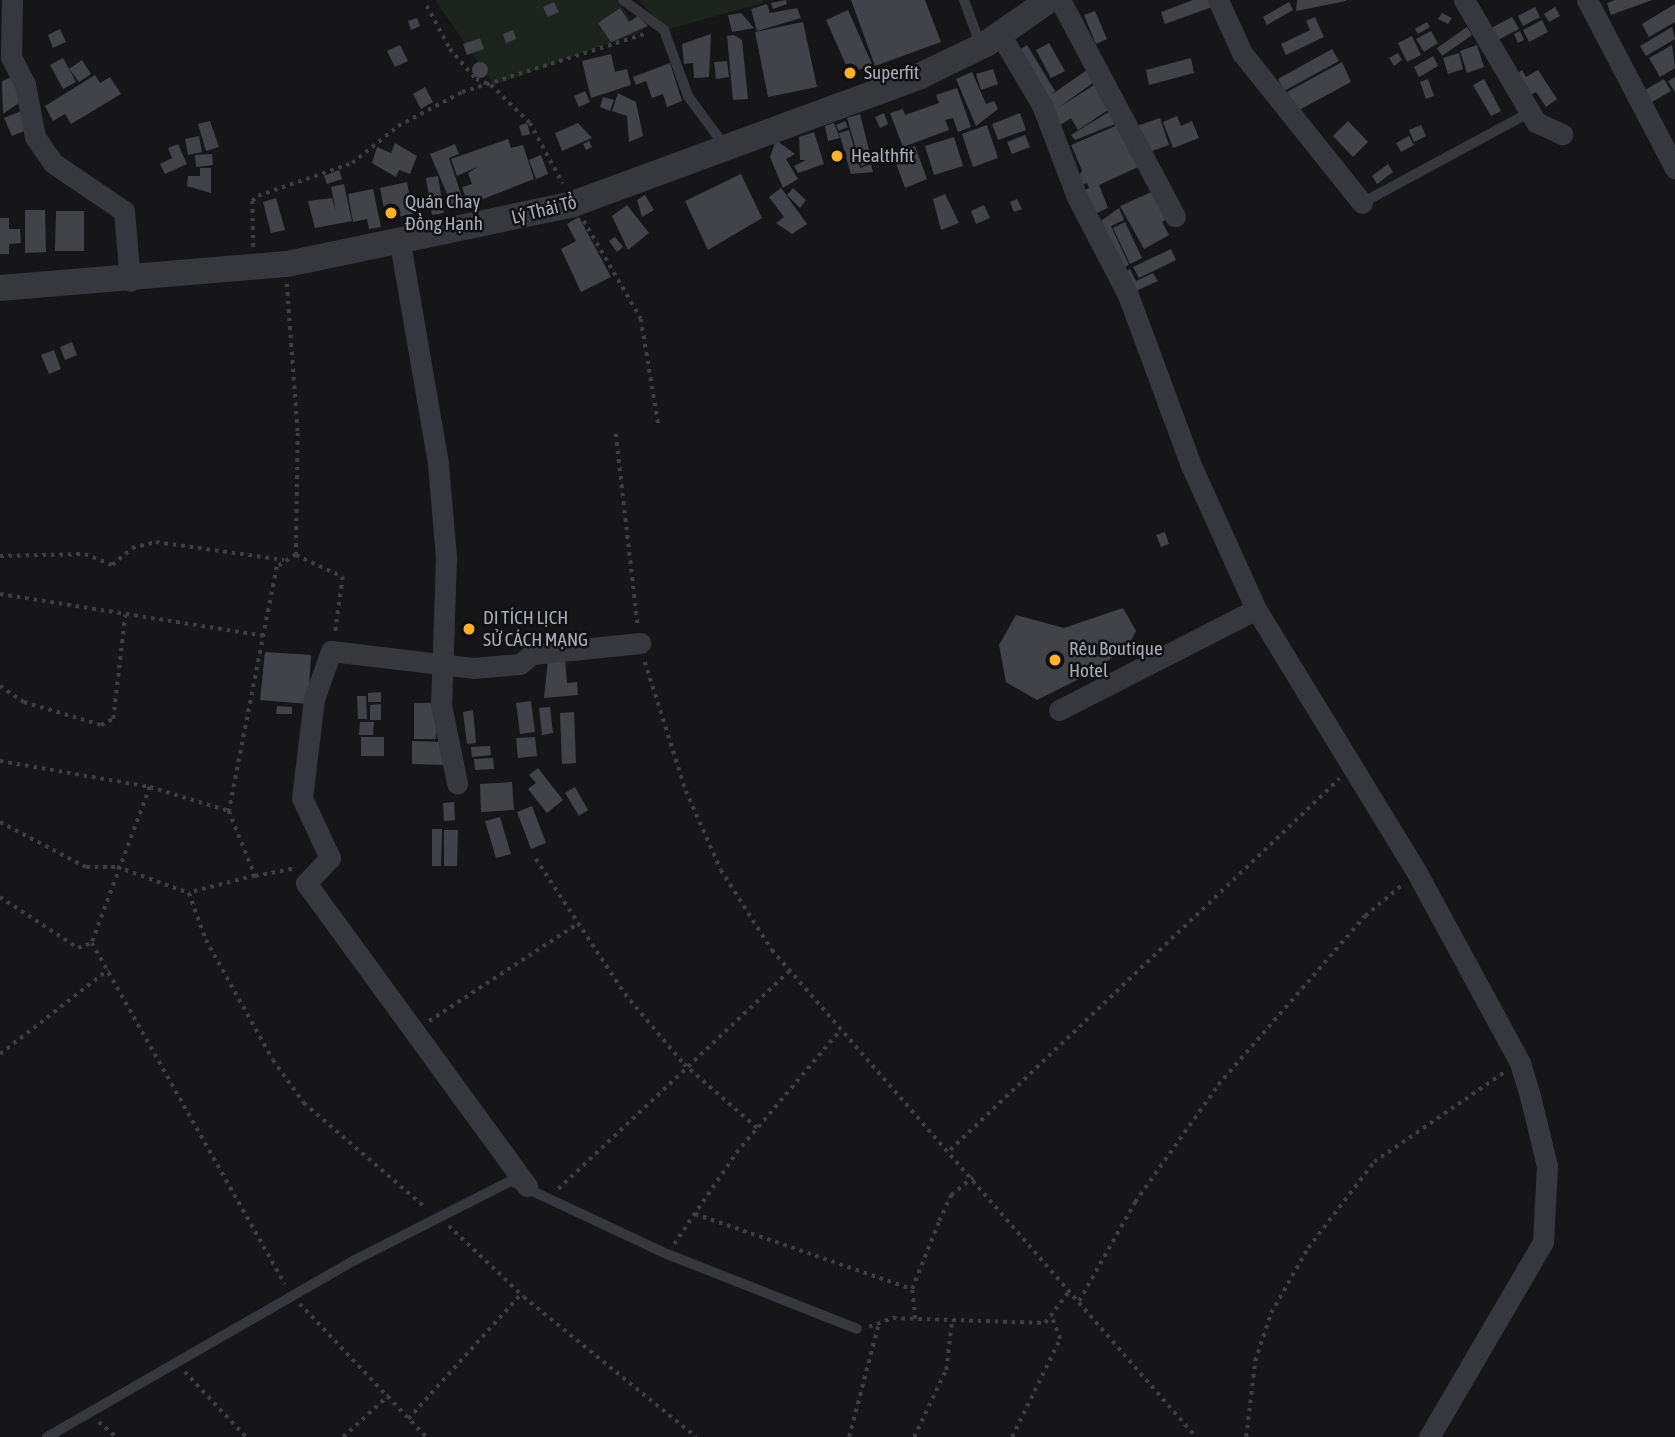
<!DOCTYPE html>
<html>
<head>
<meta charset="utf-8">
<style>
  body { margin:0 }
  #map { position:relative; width:1675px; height:1437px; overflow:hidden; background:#161619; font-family:"Asap Condensed",sans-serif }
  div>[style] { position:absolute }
  .green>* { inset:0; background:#1c241d }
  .building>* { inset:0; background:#424349 }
  .round { border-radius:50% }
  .path>* { height:3.5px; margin-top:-1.75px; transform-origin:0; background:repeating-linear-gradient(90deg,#3d3f45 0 3.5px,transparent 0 8.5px) }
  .service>* { height:10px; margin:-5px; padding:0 5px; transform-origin:5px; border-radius:5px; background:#37383e }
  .minor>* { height:21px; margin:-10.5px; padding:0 10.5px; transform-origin:10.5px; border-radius:10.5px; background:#37383e }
  .tertiary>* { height:26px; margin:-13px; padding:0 13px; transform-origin:13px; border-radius:13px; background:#37383e }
  .dots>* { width:19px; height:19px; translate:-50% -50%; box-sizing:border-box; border:4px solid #111114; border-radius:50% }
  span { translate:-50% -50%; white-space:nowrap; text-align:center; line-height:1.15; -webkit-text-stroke:5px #111114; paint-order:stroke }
  .poi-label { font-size:19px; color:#a8adb9 }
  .left { translate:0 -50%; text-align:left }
  .street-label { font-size:19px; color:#a8adb9 }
</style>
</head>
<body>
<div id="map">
  <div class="green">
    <i style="clip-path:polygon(435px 0,617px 0,640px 32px,494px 85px)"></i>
    <i style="clip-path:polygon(639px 0,763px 0,763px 3px,665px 30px)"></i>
  </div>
  <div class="building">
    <i style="clip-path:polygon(786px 0,787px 4px,773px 9px,771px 3px)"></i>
    <i style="clip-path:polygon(851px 0,925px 0,941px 42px,875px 66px)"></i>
    <i style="clip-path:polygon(1193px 0,1210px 0,1212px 7px,1165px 24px,1161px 12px)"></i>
    <i style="clip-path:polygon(1297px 0,1346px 0,1346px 1px,1296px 11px)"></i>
    <i style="clip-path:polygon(1615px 0,1652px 0,1611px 15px,1607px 3px)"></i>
    <i style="clip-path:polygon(554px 2px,559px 12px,548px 17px,543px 7px)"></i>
    <i style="clip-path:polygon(1289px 2px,1293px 10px,1267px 25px,1263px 17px)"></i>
    <i style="clip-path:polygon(767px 4px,770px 13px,797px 8px,801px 18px,757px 31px,751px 9px)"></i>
    <i style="clip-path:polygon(1675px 4px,1675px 22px,1649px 37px,1642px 24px)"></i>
    <i style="clip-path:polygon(1535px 7px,1540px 17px,1523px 26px,1518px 16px)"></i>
    <i style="clip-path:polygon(1555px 7px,1560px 16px,1549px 22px,1544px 14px)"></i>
    <i style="clip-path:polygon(620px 8px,629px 22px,638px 16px,648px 26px,611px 42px,598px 23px)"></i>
    <i style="clip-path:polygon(848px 10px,872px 64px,850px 74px,826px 20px)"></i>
    <i style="clip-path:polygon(1095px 11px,1107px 39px,1096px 44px,1084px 15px)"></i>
    <i style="clip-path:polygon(741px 13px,754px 28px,732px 32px,728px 15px)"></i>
    <i style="clip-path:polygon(1442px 13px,1452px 18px,1448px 24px,1438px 19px)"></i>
    <i style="clip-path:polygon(1315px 17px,1324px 37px,1286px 55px,1281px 44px,1310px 30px,1306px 21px)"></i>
    <i style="clip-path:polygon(1512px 17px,1519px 29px,1496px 41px,1489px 29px)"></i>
    <i style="clip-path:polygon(417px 18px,420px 26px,411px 30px,408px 21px)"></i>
    <i style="clip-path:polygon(1542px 20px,1548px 32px,1529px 42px,1523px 30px)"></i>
    <i style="clip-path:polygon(803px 22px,817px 87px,768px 97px,755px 32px)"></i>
    <i style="clip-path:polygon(1427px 22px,1430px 27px,1418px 34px,1415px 29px)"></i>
    <i style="clip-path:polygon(1467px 27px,1472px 35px,1442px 56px,1437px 48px)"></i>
    <i style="clip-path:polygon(1672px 27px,1675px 39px,1646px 56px,1640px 46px)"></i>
    <i style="clip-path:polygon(60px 29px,66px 42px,53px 48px,48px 35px)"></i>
    <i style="clip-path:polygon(513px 30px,516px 39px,506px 43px,503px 34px)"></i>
    <i style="clip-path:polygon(1431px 31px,1438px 43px,1424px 52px,1416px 39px)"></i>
    <i style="clip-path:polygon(1520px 31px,1524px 40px,1518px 43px,1514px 34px)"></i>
    <i style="clip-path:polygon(711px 34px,709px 77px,694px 78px,693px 63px,684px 64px,682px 44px)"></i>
    <i style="clip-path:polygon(734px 35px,742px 40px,748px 99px,733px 100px,727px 36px)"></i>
    <i style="clip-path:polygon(1412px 36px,1421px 55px,1407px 62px,1398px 43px)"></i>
    <i style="clip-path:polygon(480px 38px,484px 49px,467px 55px,463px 44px)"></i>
    <i style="clip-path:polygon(1049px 43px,1065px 71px,1051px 78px,1036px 50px)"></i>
    <i style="clip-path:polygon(400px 45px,408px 61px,395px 67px,387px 51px)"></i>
    <i style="clip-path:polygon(1027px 45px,1055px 91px,1051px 95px,1087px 70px,1094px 82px,1058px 108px,1094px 85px,1111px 108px,1078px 130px,1071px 118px,1056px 128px,1012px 55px)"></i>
    <i style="clip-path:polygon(1477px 45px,1484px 67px,1467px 73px,1460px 51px)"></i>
    <i style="clip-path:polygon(1672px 45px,1675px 68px,1660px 77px,1649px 58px)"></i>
    <i style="clip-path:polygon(1332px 49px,1339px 61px,1284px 91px,1278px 79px)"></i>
    <i style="clip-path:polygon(1398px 53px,1402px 60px,1394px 66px,1389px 58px)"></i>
    <i style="clip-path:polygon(1459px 53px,1463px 69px,1448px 74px,1443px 58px)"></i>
    <i style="clip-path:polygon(611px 54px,615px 72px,627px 69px,631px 85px,591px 98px,582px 61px)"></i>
    <i style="clip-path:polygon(1433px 56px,1438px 66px,1419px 77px,1414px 67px)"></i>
    <i style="clip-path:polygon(63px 58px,76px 82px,63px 89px,50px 65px)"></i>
    <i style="clip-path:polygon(1191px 58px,1194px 73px,1149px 85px,1146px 70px)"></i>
    <i style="clip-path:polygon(82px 60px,91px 74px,79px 82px,69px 69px)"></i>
    <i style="clip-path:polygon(727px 61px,729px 77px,716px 79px,714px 62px)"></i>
    <i class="round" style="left:472px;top:62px;width:16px;height:16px"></i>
    <i style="clip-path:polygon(1342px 62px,1351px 82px,1299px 110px,1287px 92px)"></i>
    <i style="clip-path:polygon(670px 63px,682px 101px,667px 107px,663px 94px,652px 98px,646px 81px,636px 85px,633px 77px)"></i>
    <i style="clip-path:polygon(993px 69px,998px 84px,981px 90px,976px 74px)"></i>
    <i style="clip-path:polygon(1522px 70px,1526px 77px,1538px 70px,1557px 99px,1546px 107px,1536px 92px,1527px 97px,1514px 76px)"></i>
    <i style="clip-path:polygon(972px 72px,986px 104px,994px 101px,998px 109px,976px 126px,956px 79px)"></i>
    <i style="clip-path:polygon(17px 75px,26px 98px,3px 114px,2px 81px)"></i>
    <i style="clip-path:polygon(95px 75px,100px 83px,110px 77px,121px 94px,71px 124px,65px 114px,53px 121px,45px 106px)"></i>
    <i style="clip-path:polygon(1675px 77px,1675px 92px,1668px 81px)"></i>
    <i style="clip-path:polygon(1428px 79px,1434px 96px,1426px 99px,1420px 82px)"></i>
    <i style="clip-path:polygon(1484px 79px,1501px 111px,1491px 116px,1473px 85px)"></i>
    <i style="clip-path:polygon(1664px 79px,1671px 91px,1652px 102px,1645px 90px)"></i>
    <i style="clip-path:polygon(425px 87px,433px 102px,421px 109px,413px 94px)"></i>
    <i style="clip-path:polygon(957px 88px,971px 127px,958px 132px,953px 118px,945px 120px,949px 130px,903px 147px,890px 113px,903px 109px,905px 115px,939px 103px,936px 95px)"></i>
    <i style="clip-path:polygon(585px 91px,590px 102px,579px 107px,574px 96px)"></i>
    <i style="clip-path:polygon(618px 93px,636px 102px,643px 136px,629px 142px,627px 116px,612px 111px)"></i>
    <i style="clip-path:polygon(603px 97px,614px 100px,610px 111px,600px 107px)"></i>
    <i style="clip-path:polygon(1112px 110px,1120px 122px,1075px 140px,1071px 135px)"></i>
    <i style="clip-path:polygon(21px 111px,29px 129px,12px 136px,4px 118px)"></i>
    <i style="clip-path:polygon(884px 113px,888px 124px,880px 128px,875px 117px)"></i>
    <i style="clip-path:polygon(1020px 113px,1026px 130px,998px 140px,992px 124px)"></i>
    <i style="clip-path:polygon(860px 114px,872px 162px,861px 166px,847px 118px)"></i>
    <i style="clip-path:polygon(1177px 116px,1181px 126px,1192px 121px,1199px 138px,1173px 148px,1163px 122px)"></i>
    <i style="clip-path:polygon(1160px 118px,1169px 145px,1149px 152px,1134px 127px)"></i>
    <i style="clip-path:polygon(210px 121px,219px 147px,206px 151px,198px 124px)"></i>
    <i style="clip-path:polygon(845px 121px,848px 127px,839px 131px,836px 125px)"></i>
    <i style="clip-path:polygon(1348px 121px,1368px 142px,1353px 157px,1333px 136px)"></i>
    <i style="clip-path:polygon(527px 123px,530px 134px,522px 136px,519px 126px)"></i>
    <i style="clip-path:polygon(578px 123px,592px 138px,562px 151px,555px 133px)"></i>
    <i style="clip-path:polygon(834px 123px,840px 138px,828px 141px,825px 126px)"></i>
    <i style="clip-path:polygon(1120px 124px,1138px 167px,1099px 185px,1108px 208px,1090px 216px,1080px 192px,1089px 188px,1087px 183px,1073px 189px,1082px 170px,1071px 145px)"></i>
    <i style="clip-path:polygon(987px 125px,998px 158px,973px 167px,962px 134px)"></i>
    <i style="clip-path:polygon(1421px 125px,1426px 136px,1414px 142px,1409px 130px)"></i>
    <i style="clip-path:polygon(849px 130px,860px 168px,871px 164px,873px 172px,851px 174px,839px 133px)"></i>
    <i style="clip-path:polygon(814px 132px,824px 164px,798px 173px,794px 166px,806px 160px,800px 160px,799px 137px)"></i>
    <i style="clip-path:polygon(1025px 135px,1030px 147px,1012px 154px,1007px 142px)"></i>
    <i style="clip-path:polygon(199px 136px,202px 152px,188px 155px,185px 139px)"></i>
    <i style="clip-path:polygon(1409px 136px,1414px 145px,1401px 152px,1396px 143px)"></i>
    <i style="clip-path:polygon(954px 137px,963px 166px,934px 175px,925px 146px)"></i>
    <i style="clip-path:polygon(508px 139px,511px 148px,523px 145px,534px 179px,468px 205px,462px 187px,472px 184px,468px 173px,479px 166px,457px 176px,451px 159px)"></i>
    <i style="clip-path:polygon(776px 140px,795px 154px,786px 159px,798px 179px,783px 188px,770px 157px)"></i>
    <i style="clip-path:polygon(589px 141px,592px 147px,586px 150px,583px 144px)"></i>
    <i style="clip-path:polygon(395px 143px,417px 156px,410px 174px,399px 170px,396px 177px,372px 163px,377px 147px,391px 153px)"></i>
    <i style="clip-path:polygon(178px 144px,187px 164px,165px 174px,160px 164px,172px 158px,168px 148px)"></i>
    <i style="clip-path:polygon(455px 144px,459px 154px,449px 158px,465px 206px,454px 210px,430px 154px)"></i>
    <i style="clip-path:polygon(915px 146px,927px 179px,905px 188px,893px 155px)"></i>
    <i style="clip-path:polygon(212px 154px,213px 165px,196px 167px,195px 155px)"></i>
    <i style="clip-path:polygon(541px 155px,548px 174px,536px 179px,529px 160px)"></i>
    <i style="clip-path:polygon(1388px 164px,1393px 172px,1377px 184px,1372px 176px)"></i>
    <i style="clip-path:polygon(200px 168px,211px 168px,211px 193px,187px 186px,188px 176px,200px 176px)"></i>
    <i style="clip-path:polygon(339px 170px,342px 179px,327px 184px,324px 176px)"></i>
    <i style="clip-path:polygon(741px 174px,762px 218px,708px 250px,685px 201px)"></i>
    <i style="clip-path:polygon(438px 176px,444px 213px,432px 215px,426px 178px)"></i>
    <i style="clip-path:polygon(407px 182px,413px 214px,386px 219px,380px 188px)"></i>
    <i style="clip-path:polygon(344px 184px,352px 221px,315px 228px,308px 201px,332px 198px,336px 211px,331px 187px)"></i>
    <i style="clip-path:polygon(781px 188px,807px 224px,792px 234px,776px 223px,784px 217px,769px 197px)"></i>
    <i style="clip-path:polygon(793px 188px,806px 200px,800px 208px,787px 195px)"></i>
    <i style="clip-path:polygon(373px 189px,381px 227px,369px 229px,367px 219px,353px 222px,348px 194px)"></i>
    <i style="clip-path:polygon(1156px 190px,1170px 217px,1162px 222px,1169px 235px,1144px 249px,1120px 206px)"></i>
    <i style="clip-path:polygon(945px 194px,959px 223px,941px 230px,933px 199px)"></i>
    <i style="clip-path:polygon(645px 195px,654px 210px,642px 217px,637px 200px)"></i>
    <i style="clip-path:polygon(276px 198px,285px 230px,271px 233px,263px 202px)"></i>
    <i style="clip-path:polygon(1017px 199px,1022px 209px,1014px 212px,1010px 202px)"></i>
    <i style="clip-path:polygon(627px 205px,649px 233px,628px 250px,612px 216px)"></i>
    <i style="clip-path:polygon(984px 205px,990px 218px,976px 224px,971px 211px)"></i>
    <i style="clip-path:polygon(1119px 208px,1124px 220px,1111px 226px,1129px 265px,1124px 267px,1101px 221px)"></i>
    <i style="clip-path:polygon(25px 210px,45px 210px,46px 252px,25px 253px)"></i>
    <i style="clip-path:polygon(56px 211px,84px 211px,84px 251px,55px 251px)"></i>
    <i style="clip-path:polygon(579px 217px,611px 277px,581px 292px,561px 249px,576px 241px,567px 224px)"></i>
    <i style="clip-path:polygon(0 218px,9px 218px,9px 229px,20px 229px,21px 243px,9px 244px,9px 254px,0 254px)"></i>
    <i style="clip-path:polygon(1125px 222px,1142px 258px,1130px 264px,1113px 228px)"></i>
    <i style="clip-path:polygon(615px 237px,623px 247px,617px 252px,609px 241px)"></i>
    <i style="clip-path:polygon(1171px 249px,1176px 260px,1139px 278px,1133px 267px)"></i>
    <i style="clip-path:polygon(1130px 269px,1136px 281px,1153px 273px,1158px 281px,1129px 294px,1119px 275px)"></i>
    <i style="clip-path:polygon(72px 342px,77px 355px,65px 360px,60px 347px)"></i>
    <i style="clip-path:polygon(54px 350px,61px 369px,49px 374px,41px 355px)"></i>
    <i style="clip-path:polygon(1165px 532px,1169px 544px,1161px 547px,1156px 535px)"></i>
    <i style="clip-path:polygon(1123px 608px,1136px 631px,1127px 648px,1081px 678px,1037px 700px,1006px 682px,999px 645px,1016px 615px,1064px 628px)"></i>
    <i style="clip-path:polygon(265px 652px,311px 655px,308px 704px,260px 700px)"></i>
    <i style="clip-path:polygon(565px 658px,567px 683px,577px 682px,578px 695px,544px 698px,548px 659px)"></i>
    <i style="clip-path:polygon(381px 692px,381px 702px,368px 702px,368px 693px)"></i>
    <i style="clip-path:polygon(357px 696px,366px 696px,367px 719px,358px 719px)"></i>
    <i style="clip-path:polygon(531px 701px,535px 732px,520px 734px,516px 703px)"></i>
    <i style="clip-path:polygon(414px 703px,436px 703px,436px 739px,414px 739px)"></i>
    <i style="clip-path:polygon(381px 704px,381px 720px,370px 720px,370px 705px)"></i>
    <i style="clip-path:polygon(277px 706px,292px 707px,292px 714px,276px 714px)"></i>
    <i style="clip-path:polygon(550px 707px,553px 733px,542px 735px,539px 708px)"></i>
    <i style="clip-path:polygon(473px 710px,476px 743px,467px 744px,463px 712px)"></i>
    <i style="clip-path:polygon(574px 712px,576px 763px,562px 764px,560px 713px)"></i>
    <i style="clip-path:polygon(360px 722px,374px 722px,373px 735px,359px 735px)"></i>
    <i style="clip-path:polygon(361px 737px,384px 737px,384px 756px,361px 756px)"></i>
    <i style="clip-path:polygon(535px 737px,537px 756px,518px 758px,516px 738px)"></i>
    <i style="clip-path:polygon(412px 741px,444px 742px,443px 765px,412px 764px)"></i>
    <i style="clip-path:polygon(490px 746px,491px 755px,472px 757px,471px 747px)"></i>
    <i style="clip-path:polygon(493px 758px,494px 769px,475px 770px,474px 759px)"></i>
    <i style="clip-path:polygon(538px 768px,563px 800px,547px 813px,528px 789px,536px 783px,529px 775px)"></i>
    <i style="clip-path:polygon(512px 782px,514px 810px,481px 812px,480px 784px)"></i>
    <i style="clip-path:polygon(575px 787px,588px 810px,579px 816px,565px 793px)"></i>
    <i style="clip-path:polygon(454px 802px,455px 820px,444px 821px,443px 803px)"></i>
    <i style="clip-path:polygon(532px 806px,546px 843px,531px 849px,517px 812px)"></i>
    <i style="clip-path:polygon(500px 817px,511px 854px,496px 858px,485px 821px)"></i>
    <i style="clip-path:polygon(432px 829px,442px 829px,441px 866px,432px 866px)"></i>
    <i style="clip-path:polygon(444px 830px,458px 830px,457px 866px,444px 866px)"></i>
  </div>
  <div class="path">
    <i style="left:427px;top:6px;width:49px;rotate:61.9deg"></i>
    <i style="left:450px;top:49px;width:40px;rotate:49deg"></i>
    <i style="left:476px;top:79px;width:16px;rotate:22deg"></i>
    <i style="left:491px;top:85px;width:54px;rotate:44.3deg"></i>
    <i style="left:530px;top:123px;width:69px;rotate:61.6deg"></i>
    <i style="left:584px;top:221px;width:113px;rotate:59.8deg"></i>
    <i style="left:641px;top:319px;width:110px;rotate:80.6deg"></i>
    <i style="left:253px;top:247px;width:46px;rotate:-91.2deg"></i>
    <i style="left:252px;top:201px;width:8px;rotate:-40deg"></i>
    <i style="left:258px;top:196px;width:100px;rotate:-19.3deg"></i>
    <i style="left:352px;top:163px;width:59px;rotate:-38.8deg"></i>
    <i style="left:398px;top:126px;width:72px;rotate:-28deg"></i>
    <i style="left:462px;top:92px;width:192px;rotate:-17.6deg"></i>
    <i style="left:287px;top:284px;width:149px;rotate:85.8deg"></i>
    <i style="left:298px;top:433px;width:122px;rotate:90.9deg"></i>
    <i style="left:296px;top:555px;width:52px;rotate:25.1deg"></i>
    <i style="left:343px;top:577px;width:58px;rotate:98deg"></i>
    <i style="left:616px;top:434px;width:194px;rotate:83.5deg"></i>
    <i style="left:296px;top:555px;width:22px;rotate:148deg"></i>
    <i style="left:277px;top:567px;width:249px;rotate:101.1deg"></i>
    <i style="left:229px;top:811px;width:70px;rotate:68.2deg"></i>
    <i style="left:255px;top:876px;width:42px;rotate:-11deg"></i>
    <i style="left:0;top:556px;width:85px;rotate:-1.3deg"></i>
    <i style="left:85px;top:554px;width:29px;rotate:22deg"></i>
    <i style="left:112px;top:565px;width:26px;rotate:-40deg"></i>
    <i style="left:132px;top:548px;width:25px;rotate:-14deg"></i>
    <i style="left:156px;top:542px;width:129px;rotate:8deg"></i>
    <i style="left:0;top:594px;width:268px;rotate:9deg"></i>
    <i style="left:645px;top:662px;width:135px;rotate:72.4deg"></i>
    <i style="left:686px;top:791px;width:86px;rotate:66.1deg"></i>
    <i style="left:721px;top:870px;width:95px;rotate:57.5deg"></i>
    <i style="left:772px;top:950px;width:646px;rotate:48.96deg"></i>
    <i style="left:0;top:686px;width:29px;rotate:34deg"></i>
    <i style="left:24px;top:702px;width:80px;rotate:16.6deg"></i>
    <i style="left:101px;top:725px;width:13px;rotate:-27deg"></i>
    <i style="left:113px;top:719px;width:105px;rotate:-83.4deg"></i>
    <i style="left:0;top:761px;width:152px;rotate:9.8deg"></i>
    <i style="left:150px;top:787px;width:83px;rotate:16.9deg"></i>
    <i style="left:150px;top:787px;width:166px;rotate:110.4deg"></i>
    <i style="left:92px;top:943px;width:392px;rotate:60.5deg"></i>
    <i style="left:0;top:822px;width:97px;rotate:27.6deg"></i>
    <i style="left:86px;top:867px;width:31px"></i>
    <i style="left:117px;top:867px;width:77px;rotate:19.9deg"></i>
    <i style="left:536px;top:859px;width:162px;rotate:56.6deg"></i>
    <i style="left:625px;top:994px;width:92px;rotate:49.9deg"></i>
    <i style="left:684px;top:1064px;width:97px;rotate:41.2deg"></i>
    <i style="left:255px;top:876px;width:68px;rotate:165.6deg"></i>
    <i style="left:189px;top:893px;width:50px;rotate:70.1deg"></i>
    <i style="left:206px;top:940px;width:137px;rotate:60.8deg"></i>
    <i style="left:273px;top:1060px;width:53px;rotate:54.2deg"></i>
    <i style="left:304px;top:1103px;width:161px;rotate:40.7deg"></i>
    <i style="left:0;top:897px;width:93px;rotate:33.2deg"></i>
    <i style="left:78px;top:948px;width:15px;rotate:-20deg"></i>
    <i style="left:429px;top:1021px;width:177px;rotate:-33.2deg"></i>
    <i style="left:0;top:1054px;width:137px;rotate:-37.9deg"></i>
    <i style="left:950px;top:1150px;width:538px;rotate:-43.64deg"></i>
    <i style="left:558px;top:1189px;width:318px;rotate:-43.3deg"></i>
    <i style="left:695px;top:1214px;width:230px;rotate:19.1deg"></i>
    <i style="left:449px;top:1226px;width:103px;rotate:43.4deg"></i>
    <i style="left:524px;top:1297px;width:222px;rotate:39.1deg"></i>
    <i style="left:674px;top:1244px;width:110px;rotate:-55.7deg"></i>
    <i style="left:736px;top:1153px;width:162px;rotate:-49.7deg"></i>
    <i style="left:1079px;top:1301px;width:114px;rotate:-60.5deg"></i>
    <i style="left:1135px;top:1202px;width:143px;rotate:-54.6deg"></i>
    <i style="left:1218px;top:1085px;width:224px;rotate:-49deg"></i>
    <i style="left:1365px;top:916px;width:48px;rotate:-40deg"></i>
    <i style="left:300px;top:1304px;width:183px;rotate:46.5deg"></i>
    <i style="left:915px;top:1319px;width:30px;rotate:-96deg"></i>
    <i style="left:912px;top:1289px;width:73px;rotate:-68.3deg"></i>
    <i style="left:939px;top:1221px;width:29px;rotate:-65deg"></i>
    <i style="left:951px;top:1195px;width:28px;rotate:-39deg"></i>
    <i style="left:869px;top:1327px;width:26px;rotate:-21deg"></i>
    <i style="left:893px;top:1318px;width:152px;rotate:1.9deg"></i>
    <i style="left:1045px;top:1323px;width:41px;rotate:-52.9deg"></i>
    <i style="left:185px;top:1372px;width:89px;rotate:46.8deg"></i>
    <i style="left:408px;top:1419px;width:169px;rotate:-47.9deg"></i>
    <i style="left:99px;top:1422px;width:23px;rotate:41deg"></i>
    <i style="left:343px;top:1437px;width:62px;rotate:-42.4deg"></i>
    <i style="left:849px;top:1437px;width:115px;rotate:-75.4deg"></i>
    <i style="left:914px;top:1437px;width:74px;rotate:-64.5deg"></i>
    <i style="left:946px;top:1370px;width:50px;rotate:-83.2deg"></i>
    <i style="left:1012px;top:1437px;width:109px;rotate:-63.9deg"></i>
    <i style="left:1060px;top:1339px;width:25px;rotate:-111deg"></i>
    <i style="left:1246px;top:1437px;width:77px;rotate:-83.2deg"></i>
    <i style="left:1255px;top:1361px;width:51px;rotate:-71.6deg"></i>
    <i style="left:1271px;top:1313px;width:75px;rotate:-60.4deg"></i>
    <i style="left:1308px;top:1248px;width:108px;rotate:-52.5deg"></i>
    <i style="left:1374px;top:1162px;width:157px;rotate:-34.6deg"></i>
  </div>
  <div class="service">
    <i style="left:623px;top:0;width:51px;rotate:36.2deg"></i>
    <i style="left:664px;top:30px;width:70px;rotate:70deg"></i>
    <i style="left:688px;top:96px;width:64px;rotate:53.8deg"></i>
    <i style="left:964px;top:0;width:47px;rotate:70deg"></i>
    <i style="left:1362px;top:203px;width:191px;rotate:-28.4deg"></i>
    <i style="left:47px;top:1437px;width:355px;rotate:-29.9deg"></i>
    <i style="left:355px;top:1260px;width:175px;rotate:-26.9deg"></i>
    <i style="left:511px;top:1181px;width:172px;rotate:25.1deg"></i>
    <i style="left:667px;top:1254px;width:204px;rotate:21.5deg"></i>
  </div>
  <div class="minor">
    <i style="left:12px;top:0;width:57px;rotate:91deg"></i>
    <i style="left:11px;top:57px;width:30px;rotate:63deg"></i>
    <i style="left:25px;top:84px;width:54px;rotate:79.3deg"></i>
    <i style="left:35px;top:137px;width:32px;rotate:55deg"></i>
    <i style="left:53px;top:163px;width:86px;rotate:34.1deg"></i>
    <i style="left:124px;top:211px;width:70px;rotate:85.1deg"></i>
    <i style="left:1060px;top:0;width:245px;rotate:62deg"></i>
    <i style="left:1218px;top:0;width:58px;rotate:65.6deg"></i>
    <i style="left:1242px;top:53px;width:192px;rotate:51.3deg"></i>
    <i style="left:1464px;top:0;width:142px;rotate:59.5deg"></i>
    <i style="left:1536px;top:122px;width:29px;rotate:25deg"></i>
    <i style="left:1587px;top:0;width:190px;rotate:62.4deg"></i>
    <i style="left:1000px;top:34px;width:82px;rotate:59.4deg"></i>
    <i style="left:1042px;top:105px;width:98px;rotate:69.2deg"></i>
    <i style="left:1077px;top:197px;width:110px;rotate:62.5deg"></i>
    <i style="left:1128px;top:295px;width:179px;rotate:69.7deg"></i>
    <i style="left:1190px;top:463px;width:160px;rotate:65.7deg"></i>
    <i style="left:1256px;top:609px;width:309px;rotate:58.6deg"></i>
    <i style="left:1417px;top:873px;width:216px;rotate:61.5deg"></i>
    <i style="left:1520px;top:1063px;width:34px;rotate:73deg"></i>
    <i style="left:1530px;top:1096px;width:72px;rotate:76.3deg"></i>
    <i style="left:1547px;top:1166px;width:76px;rotate:93deg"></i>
    <i style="left:1543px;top:1242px;width:226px;rotate:120.3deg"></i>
    <i style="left:400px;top:243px;width:224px;rotate:80.2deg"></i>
    <i style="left:438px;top:464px;width:93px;rotate:85.1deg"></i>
    <i style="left:446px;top:557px;width:148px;rotate:91.9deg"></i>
    <i style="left:441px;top:705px;width:80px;rotate:78.4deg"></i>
    <i style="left:1059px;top:710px;width:221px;rotate:-27.1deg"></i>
    <i style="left:527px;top:1186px;width:375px;rotate:-126.1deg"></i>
    <i style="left:306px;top:883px;width:35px;rotate:-46deg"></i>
    <i style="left:330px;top:858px;width:66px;rotate:-115deg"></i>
    <i style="left:302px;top:798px;width:100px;rotate:-83.1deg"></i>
    <i style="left:314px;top:699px;width:51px;rotate:-70.5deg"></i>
    <i style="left:331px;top:651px;width:143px;rotate:6.8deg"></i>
    <i style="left:473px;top:668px;width:47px;rotate:-4.9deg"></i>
    <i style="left:520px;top:664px;width:16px;rotate:-40deg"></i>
    <i style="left:532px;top:654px;width:109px;rotate:-5.8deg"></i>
  </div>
  <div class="tertiary">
    <i style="left:0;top:288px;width:288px;rotate:-4.8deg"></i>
    <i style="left:287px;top:264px;width:292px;rotate:-11.8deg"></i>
    <i style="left:573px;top:204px;width:370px;rotate:-20.2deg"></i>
    <i style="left:920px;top:76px;width:73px;rotate:-25.9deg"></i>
    <i style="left:986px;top:44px;width:77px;rotate:-34.9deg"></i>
  </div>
  <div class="dots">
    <i style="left:850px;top:73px;background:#f9b12e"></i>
    <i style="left:837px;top:156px;background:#f9b12e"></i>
    <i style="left:391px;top:213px;background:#f9b12e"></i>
    <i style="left:469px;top:629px;background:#f9b12e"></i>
    <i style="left:1055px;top:660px;background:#f9b12e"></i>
  </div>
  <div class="poi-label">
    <span class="left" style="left:864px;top:73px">Superfit</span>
    <span class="left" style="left:851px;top:156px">Healthfit</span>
    <span class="left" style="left:405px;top:213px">Quán Chay<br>Đồng Hạnh</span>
    <span class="left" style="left:483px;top:629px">DI TÍCH LỊCH<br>SỬ CÁCH MẠNG</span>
    <span class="left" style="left:1069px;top:660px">Rêu Boutique<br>Hotel</span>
  </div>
  <div class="street-label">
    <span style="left:544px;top:210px;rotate:-14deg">Lý Thái Tổ</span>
  </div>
</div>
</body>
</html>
